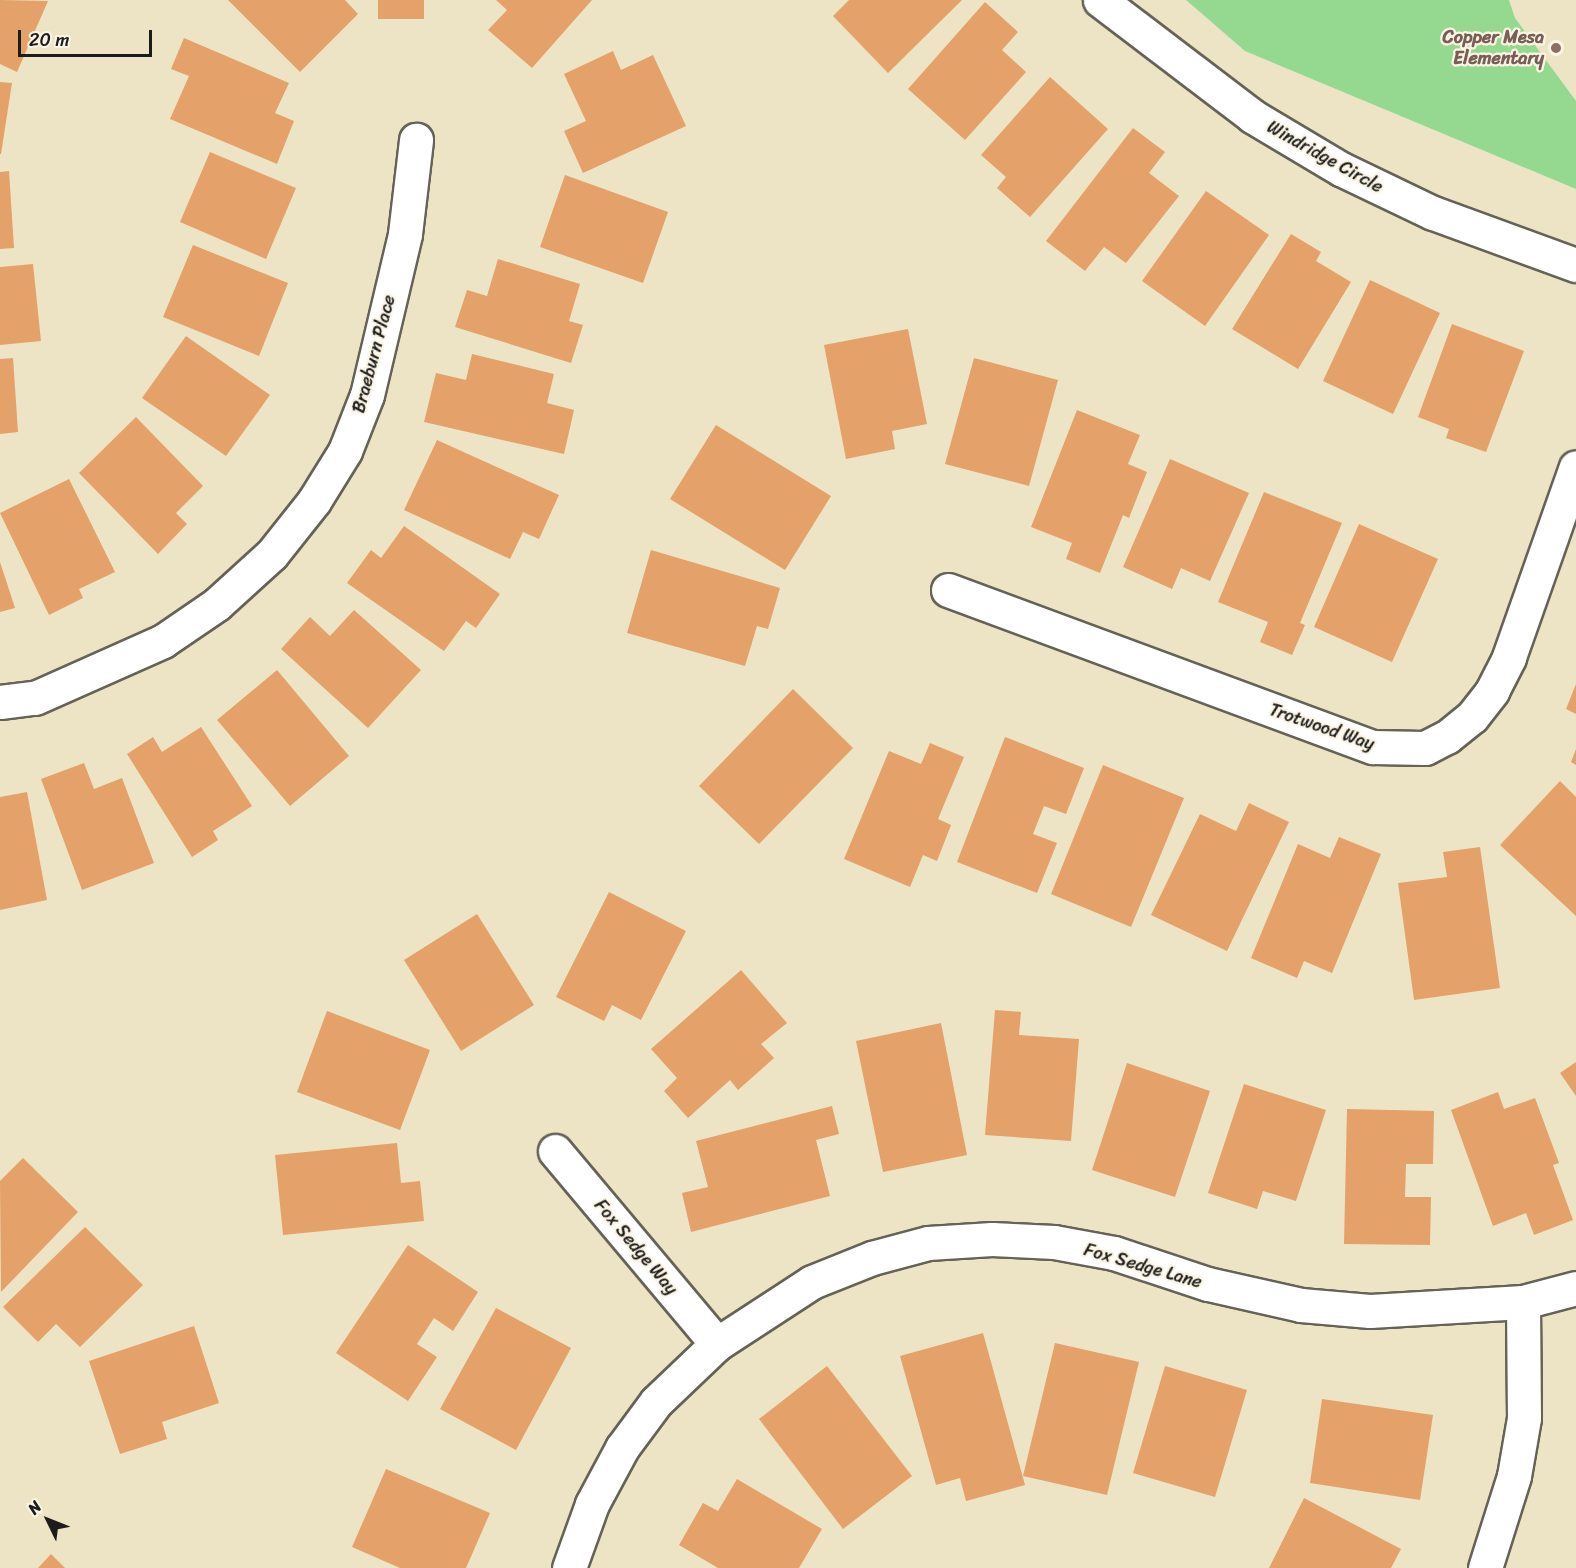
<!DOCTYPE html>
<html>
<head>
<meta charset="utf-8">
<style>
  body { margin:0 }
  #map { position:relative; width:1576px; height:1568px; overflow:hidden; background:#ede4c5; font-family:Sriracha,sans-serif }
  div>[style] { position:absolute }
  .green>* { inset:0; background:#95d991 }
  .building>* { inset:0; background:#e4a169 }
  .roads { filter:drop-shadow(2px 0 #656257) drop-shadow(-2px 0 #656257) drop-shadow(0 2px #656257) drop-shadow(0 -2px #656257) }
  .minor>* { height:33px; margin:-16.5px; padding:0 16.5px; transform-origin:16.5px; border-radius:16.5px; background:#fff }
  .dots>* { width:16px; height:16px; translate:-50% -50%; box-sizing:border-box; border:3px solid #fcf5e5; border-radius:50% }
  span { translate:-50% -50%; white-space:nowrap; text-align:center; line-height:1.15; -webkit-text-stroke:4.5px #fcf5e5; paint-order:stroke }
  .education-label { font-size:18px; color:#785e54; font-weight:700 }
  .right { translate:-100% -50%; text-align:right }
  .street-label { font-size:18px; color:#1c1c1c }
  .north { position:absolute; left:18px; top:1490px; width:60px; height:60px; -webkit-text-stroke:4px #fcf5e5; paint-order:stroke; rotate:313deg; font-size:16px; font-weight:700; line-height:24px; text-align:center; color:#1c1c1c }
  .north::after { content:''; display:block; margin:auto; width:21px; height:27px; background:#1c1c1c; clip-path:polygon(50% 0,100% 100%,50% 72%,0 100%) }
  .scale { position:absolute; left:18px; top:30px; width:134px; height:27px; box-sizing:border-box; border:3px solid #1c1c1c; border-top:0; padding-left:8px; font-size:18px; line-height:21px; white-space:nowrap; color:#1c1c1c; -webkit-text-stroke:4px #fcf5e5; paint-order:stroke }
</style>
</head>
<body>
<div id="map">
  <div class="green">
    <i style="clip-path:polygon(1186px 0,1509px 0,1515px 18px,1576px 101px,1576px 189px,1245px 51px)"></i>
  </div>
  <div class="building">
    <i style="clip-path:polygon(0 0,48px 1px,17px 72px,0 64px)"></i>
    <i style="clip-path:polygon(228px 0,345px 0,358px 14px,300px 72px)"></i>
    <i style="clip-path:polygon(378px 0,424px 0,424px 19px,378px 19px)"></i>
    <i style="clip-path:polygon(496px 0,592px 0,532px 68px,488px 30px,507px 10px)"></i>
    <i style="clip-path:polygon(849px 0,962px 0,888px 73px,833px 16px)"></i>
    <i style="clip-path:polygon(985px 2px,1018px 32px,1002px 50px,1026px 72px,965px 140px,908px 89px)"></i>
    <i style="clip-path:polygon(184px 38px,289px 83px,275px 113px,294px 121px,277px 164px,170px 119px,189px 76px,171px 69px)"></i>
    <i style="clip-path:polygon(613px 51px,621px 70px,653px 55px,686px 126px,583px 173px,564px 131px,586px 121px,564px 74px)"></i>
    <i style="clip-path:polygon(1050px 77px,1108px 129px,1030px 217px,997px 188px,1006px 177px,981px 155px)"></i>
    <i style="clip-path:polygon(0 82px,12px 83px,1px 154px,0 154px)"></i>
    <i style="clip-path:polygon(1133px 128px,1165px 152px,1149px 173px,1179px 196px,1126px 263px,1104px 247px,1085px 271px,1046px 241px)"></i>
    <i style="clip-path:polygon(210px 152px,296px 188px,266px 259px,180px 222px)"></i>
    <i style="clip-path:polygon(9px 171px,14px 248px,0 249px,0 172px)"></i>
    <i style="clip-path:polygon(565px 175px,668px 212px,643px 283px,540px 247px)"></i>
    <i style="clip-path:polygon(1206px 191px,1269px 235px,1205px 326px,1142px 281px)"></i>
    <i style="clip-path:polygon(1291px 234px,1321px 252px,1316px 261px,1351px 282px,1298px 369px,1232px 329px)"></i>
    <i style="clip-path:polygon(193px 245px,288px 283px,259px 356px,163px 317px)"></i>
    <i style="clip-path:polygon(498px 259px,580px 284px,569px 321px,583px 325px,571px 363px,455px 327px,467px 290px,487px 296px)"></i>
    <i style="clip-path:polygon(33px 264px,41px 341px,0 345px,0 267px)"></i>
    <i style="clip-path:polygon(1370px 280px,1440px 313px,1393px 414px,1323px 381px)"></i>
    <i style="clip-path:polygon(1452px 324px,1524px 351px,1486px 452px,1446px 438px,1449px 429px,1418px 417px)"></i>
    <i style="clip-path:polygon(908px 329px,927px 424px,892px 431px,895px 449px,846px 459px,824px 345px)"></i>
    <i style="clip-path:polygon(186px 336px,270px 395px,226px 456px,142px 398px)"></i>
    <i style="clip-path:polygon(472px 354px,554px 374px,547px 403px,574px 410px,564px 454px,424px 422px,436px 373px,466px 380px)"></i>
    <i style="clip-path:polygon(13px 358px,18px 432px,0 434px,0 359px)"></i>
    <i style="clip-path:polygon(974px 358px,1058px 380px,1029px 486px,945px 464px)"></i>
    <i style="clip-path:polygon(1077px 410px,1140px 435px,1128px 464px,1147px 472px,1129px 518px,1123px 515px,1100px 573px,1066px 559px,1072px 543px,1031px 527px)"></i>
    <i style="clip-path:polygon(136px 417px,203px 486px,176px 513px,187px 524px,158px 554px,79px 473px)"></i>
    <i style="clip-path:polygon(716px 425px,831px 496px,785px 570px,670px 499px)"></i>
    <i style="clip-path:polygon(437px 440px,559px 495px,539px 539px,523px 532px,510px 559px,404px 510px)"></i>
    <i style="clip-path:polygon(1170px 459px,1249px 493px,1210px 581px,1181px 568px,1172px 589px,1123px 567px)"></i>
    <i style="clip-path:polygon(69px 479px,115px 572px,79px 589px,83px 598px,49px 615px,0 513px)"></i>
    <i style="clip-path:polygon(1264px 492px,1342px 523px,1300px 623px,1305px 625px,1292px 655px,1260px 642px,1268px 622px,1218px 602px)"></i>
    <i style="clip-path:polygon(1359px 524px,1438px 559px,1392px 662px,1314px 627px)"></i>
    <i style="clip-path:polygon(404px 526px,500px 594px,476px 628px,466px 621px,444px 651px,347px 583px,371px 550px,381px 558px)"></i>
    <i style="clip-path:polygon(651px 550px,780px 588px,768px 629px,757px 626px,745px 666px,627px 633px)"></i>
    <i style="clip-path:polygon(0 562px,15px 608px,0 612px)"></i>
    <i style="clip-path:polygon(354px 610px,421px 670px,368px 728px,281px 649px,310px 617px,330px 636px)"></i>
    <i style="clip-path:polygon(277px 670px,349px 756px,290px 806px,217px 720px)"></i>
    <i style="clip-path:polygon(1576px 684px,1576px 714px,1566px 709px)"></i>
    <i style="clip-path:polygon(793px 689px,853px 748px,759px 844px,699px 786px)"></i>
    <i style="clip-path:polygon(201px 727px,252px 806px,213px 831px,218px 840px,192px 857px,127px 754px,153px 737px,162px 752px)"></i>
    <i style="clip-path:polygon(1005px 737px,1084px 768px,1066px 814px,1044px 806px,1033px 834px,1057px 843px,1037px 893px,957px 862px)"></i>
    <i style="clip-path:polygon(930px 743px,964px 757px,938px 819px,951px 825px,937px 861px,923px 855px,910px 887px,844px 859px,889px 751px,921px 764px)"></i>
    <i style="clip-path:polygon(1576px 749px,1576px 765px,1571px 762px)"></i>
    <i style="clip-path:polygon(84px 763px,94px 789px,122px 778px,154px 863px,82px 890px,41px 779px)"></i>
    <i style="clip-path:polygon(1103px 765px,1184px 798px,1131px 927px,1051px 894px)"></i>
    <i style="clip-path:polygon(1560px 781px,1576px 797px,1576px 916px,1500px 845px)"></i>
    <i style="clip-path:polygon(27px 792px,47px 900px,0 910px,0 797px)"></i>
    <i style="clip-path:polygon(1249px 803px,1289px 822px,1227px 951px,1151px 915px,1200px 814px,1236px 831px)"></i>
    <i style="clip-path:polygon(1339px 837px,1381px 854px,1332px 973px,1304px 961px,1297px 978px,1251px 958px,1298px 844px,1330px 858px)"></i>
    <i style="clip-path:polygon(1480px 847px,1500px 988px,1414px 1000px,1398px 883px,1447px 877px,1443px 852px)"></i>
    <i style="clip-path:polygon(609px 892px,686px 931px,641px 1020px,612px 1005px,604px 1021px,556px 997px)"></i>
    <i style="clip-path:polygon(477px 914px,534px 1005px,461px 1051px,404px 960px)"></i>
    <i style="clip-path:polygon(741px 970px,787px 1023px,761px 1044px,774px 1058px,738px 1090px,730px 1080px,688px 1118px,664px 1091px,677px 1078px,651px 1049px)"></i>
    <i style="clip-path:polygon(995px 1010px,1021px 1012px,1019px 1035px,1079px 1039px,1071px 1141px,985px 1135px)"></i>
    <i style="clip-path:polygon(327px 1011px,430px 1050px,400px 1130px,297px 1092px)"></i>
    <i style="clip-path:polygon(941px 1023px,967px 1155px,883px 1172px,856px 1041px)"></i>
    <i style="clip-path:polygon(1576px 1062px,1576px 1096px,1560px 1073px)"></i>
    <i style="clip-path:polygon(1127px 1063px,1210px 1091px,1175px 1197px,1092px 1170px)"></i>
    <i style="clip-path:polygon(1244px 1084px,1326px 1110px,1296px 1201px,1263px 1191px,1257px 1209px,1208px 1193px)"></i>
    <i style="clip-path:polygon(1498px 1092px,1504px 1109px,1535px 1098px,1559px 1163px,1553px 1165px,1573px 1220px,1534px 1235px,1526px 1213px,1493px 1226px,1451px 1110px)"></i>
    <i style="clip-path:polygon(832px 1106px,839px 1134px,816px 1140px,830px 1196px,691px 1232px,682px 1193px,708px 1187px,696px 1141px)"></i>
    <i style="clip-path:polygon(1347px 1109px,1434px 1111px,1433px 1164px,1406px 1164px,1405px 1197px,1431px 1197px,1430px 1245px,1344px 1244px)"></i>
    <i style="clip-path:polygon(397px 1143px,401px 1183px,420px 1181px,424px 1221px,283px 1235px,275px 1155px)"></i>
    <i style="clip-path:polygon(23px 1158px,78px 1212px,1px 1292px,0 1181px)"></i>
    <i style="clip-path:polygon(85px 1227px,143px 1285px,80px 1347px,56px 1324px,38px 1342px,3px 1307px)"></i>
    <i style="clip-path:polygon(408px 1245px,478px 1292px,453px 1331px,434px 1318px,417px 1344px,437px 1357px,408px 1401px,336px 1353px)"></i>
    <i style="clip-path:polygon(496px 1308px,571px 1348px,516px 1450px,440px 1409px)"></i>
    <i style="clip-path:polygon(194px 1326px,219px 1403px,162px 1422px,167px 1439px,120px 1454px,89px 1361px)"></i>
    <i style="clip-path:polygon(983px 1333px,1025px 1485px,966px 1501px,960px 1478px,936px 1485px,900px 1356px)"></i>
    <i style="clip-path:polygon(1055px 1343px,1139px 1362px,1107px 1495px,1023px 1476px)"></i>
    <i style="clip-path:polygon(827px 1366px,912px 1476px,843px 1529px,759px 1419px)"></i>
    <i style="clip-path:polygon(1165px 1366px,1247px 1390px,1215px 1497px,1133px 1473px)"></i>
    <i style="clip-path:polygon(1322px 1399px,1433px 1415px,1420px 1500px,1310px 1483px)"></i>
    <i style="clip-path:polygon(386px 1469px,490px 1513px,466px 1568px,400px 1568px,352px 1547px)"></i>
    <i style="clip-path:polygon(737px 1479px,822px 1529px,799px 1568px,718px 1568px,679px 1545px,703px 1503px,718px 1511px)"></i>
    <i style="clip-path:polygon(1304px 1498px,1401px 1549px,1391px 1568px,1269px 1568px)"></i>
    <i style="clip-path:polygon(51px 1554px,65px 1568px,38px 1568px)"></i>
  </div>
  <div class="roads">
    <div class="minor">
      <i style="left:1100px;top:0;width:191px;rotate:37.3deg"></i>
      <i style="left:1252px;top:116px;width:104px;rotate:30.8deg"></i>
      <i style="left:1341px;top:169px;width:102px;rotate:25.6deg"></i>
      <i style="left:1433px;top:213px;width:152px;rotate:20deg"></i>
      <i style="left:948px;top:590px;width:453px;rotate:20.3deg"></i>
      <i style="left:1373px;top:747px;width:52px;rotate:1.1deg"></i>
      <i style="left:1425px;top:748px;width:25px;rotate:-27deg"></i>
      <i style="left:1447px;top:737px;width:32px;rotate:-39deg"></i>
      <i style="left:1472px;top:717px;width:33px;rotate:-52deg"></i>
      <i style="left:1492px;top:691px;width:38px;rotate:-63deg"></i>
      <i style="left:1509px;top:657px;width:201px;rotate:-70.6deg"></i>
      <i style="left:0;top:702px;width:35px;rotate:-7deg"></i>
      <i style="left:35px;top:698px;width:140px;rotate:-24deg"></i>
      <i style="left:163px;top:641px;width:65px;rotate:-34.4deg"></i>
      <i style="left:217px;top:604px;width:74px;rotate:-42.3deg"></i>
      <i style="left:272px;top:554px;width:68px;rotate:-51.6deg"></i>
      <i style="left:314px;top:501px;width:59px;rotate:-58.2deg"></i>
      <i style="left:345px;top:451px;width:60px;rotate:-68.6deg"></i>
      <i style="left:367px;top:395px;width:165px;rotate:-76.7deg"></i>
      <i style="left:405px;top:234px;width:95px;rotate:-83.3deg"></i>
      <i style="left:555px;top:1151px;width:252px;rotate:50deg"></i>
      <i style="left:569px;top:1568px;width:68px;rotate:-70.2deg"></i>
      <i style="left:592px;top:1504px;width:64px;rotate:-61.8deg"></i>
      <i style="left:622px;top:1448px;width:57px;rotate:-53.5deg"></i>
      <i style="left:656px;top:1402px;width:84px;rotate:-43.6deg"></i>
      <i style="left:717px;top:1344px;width:113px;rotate:-33.1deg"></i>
      <i style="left:812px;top:1282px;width:65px;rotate:-21.8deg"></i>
      <i style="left:872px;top:1258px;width:58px;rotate:-15deg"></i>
      <i style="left:928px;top:1243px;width:64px;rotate:-3.6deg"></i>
      <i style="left:992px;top:1239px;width:62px;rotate:2.8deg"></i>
      <i style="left:1054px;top:1242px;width:61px;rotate:10.4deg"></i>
      <i style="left:1114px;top:1253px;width:99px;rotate:18.3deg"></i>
      <i style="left:1208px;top:1284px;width:95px;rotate:12.7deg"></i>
      <i style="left:1301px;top:1305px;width:69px;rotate:5deg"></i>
      <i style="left:1370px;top:1311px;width:153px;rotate:-3.4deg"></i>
      <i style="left:1523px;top:1302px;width:55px;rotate:-14.8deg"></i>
      <i style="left:1485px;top:1568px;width:96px;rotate:-72.5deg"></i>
      <i style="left:1514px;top:1476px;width:59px;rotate:-80.2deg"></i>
      <i style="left:1524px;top:1418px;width:116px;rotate:-90.5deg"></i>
    </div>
  </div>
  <div class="dots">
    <i style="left:1556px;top:48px;background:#8d6e63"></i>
  </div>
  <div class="education-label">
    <span class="right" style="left:1544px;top:48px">Copper Mesa<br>Elementary</span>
  </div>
  <div class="street-label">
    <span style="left:1325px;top:157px;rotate:29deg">Windridge Circle</span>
    <span style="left:374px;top:354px;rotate:-75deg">Braeburn Place</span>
    <span style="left:1322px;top:727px;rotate:19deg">Trotwood Way</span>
    <span style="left:636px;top:1247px;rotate:50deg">Fox Sedge Way</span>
    <span style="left:1143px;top:1266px;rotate:16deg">Fox Sedge Lane</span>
  </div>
  <div class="north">N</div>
  <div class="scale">20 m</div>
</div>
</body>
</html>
